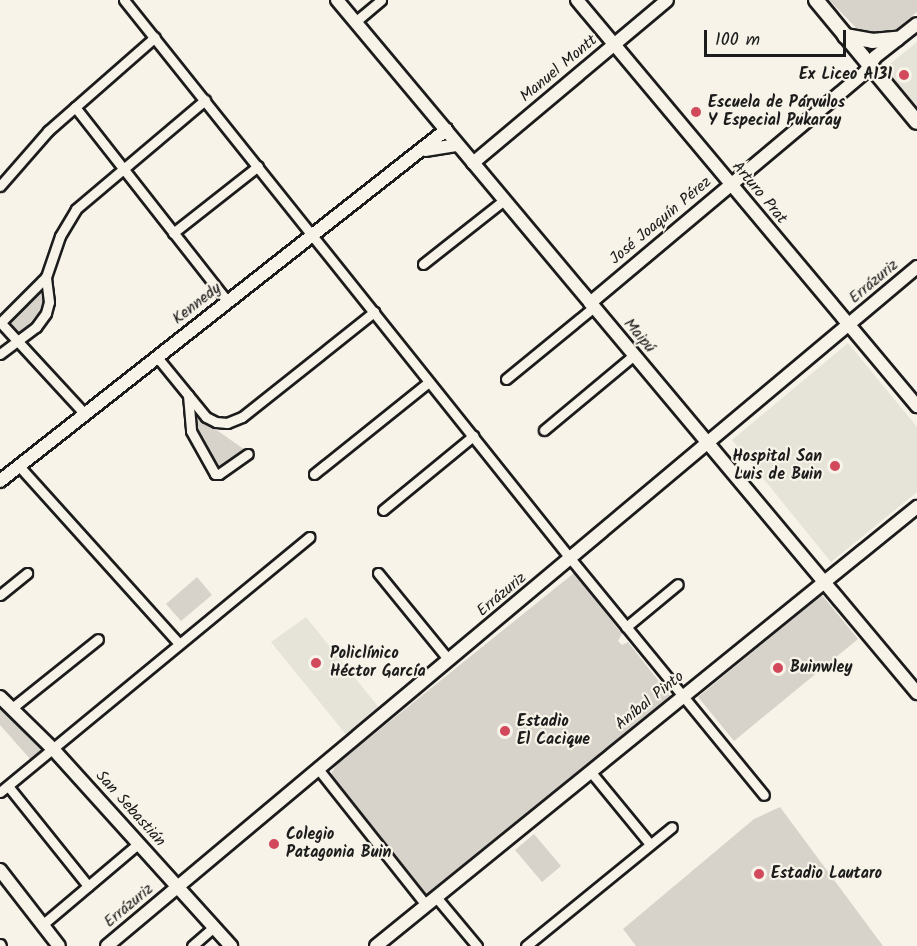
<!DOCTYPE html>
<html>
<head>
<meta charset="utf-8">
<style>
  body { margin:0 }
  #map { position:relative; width:917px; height:946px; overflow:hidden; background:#f7f3e8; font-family:Kalam,sans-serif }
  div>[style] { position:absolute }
  .built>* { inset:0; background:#e6e3d9 }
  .green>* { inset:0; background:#d7d3cb }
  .roads { filter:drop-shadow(2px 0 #1c1c1c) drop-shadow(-2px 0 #1c1c1c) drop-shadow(0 2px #1c1c1c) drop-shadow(0 -2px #1c1c1c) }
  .street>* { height:9px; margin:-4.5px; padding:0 4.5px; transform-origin:4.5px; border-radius:4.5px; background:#f7f3e8 }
  .secondary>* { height:12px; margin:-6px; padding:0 6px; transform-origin:6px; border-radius:6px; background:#f7f3e8 }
  .primary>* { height:14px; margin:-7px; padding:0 7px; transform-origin:7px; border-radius:7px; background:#f7f3e8 }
  .dots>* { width:16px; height:16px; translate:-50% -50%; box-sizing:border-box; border:3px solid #f7f3e8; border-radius:50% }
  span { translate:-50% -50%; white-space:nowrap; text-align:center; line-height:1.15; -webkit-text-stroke:4.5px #f7f3e8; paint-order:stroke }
  .street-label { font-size:16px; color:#1c1c1c }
  .poi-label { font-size:16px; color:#1c1c1c; font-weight:700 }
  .right { translate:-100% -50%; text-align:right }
  .left { translate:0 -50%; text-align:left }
  .scale { position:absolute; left:704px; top:30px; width:142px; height:27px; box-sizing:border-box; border:3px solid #1c1c1c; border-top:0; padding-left:8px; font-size:18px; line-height:21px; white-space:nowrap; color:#1c1c1c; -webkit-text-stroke:4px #f7f3e8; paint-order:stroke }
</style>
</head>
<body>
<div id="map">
  <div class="built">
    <i style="clip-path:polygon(917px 42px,917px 107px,885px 68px)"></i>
    <i style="clip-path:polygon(848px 343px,917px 427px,917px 492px,831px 562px,732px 440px)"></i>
    <i style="clip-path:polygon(306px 617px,380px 709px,348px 737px,271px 642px)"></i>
  </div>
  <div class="green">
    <i style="clip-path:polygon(829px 0,917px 0,917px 12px,892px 33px,884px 36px,860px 32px)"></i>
    <i style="clip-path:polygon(42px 286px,43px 306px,20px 336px,6px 320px)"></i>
    <i style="clip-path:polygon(192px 408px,208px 424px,248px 452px,218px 472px,193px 427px)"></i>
    <i style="clip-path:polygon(574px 573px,622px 634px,618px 641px,622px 645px,628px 642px,672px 698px,427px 899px,332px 781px,332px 772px,337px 764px)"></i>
    <i style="clip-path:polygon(197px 577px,212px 595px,181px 621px,166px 604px)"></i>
    <i style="clip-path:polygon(822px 595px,858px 639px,734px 741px,698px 697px)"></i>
    <i style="clip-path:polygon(0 708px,45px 750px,31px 760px,0 725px)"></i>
    <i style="clip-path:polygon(780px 807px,883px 946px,636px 946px,623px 929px,754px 819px)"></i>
    <i style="clip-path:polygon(534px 834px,561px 866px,542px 882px,515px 850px)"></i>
  </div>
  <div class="roads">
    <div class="street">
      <i style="left:124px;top:0;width:714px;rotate:51.37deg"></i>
      <i style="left:570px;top:558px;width:306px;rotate:50.7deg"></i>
      <i style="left:355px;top:22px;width:34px;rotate:-40deg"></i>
      <i style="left:75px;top:107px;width:246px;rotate:51.9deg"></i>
      <i style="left:0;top:186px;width:73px;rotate:-48.9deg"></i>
      <i style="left:48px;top:131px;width:142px;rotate:-41.3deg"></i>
      <i style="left:173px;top:233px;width:108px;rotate:-38.2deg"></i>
      <i style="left:423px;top:264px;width:103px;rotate:-38.3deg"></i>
      <i style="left:0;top:322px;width:125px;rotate:47.3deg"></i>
      <i style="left:0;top:323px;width:65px;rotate:-45deg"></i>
      <i style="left:0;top:354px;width:45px;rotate:-36.9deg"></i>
      <i style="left:36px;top:327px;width:17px;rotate:-54deg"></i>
      <i style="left:46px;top:313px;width:11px;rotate:-75deg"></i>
      <i style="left:49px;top:302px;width:25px;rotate:-97deg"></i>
      <i style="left:46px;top:277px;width:43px;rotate:-71.1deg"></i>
      <i style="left:60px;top:236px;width:31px;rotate:-59deg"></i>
      <i style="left:76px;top:209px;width:169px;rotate:-40.2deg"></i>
      <i style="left:157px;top:357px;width:77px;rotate:50.8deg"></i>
      <i style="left:206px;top:417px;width:11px;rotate:27deg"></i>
      <i style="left:216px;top:422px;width:11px;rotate:5deg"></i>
      <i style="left:227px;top:423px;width:16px;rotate:-22deg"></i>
      <i style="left:242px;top:417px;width:169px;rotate:-38.5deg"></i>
      <i style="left:506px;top:379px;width:114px;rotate:-39.3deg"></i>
      <i style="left:188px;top:395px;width:36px;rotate:85deg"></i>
      <i style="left:191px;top:431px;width:49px;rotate:60.8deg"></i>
      <i style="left:215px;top:474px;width:4px"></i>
      <i style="left:219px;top:474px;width:35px;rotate:-35deg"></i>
      <i style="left:544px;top:430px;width:117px;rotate:-39.8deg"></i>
      <i style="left:19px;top:466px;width:239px;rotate:48deg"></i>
      <i style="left:314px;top:474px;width:147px;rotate:-38.7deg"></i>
      <i style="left:383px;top:510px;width:117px;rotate:-39.4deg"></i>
      <i style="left:378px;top:573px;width:112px;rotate:50.8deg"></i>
      <i style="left:0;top:595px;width:35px;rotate:-39deg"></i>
      <i style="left:626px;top:627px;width:67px;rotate:-39.6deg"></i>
      <i style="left:12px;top:708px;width:110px;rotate:-38.7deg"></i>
      <i style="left:319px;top:770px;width:172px;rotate:51.6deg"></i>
      <i style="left:590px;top:771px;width:94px;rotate:50.6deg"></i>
      <i style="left:8px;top:786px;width:128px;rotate:51.3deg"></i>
      <i style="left:0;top:792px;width:401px;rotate:-39.5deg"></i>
      <i style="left:436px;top:897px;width:64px;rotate:50.1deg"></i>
      <i style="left:42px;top:925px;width:127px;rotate:-40.2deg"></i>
      <i style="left:0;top:944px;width:2px;rotate:63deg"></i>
      <i style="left:192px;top:946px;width:29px;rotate:-41deg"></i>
      <i style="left:526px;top:946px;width:188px;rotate:-39.2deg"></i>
    </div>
    <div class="secondary">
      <i style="left:337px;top:0;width:904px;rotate:50.07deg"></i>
      <i style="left:577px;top:0;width:530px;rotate:50.06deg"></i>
      <i style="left:425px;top:150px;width:33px;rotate:-9deg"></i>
      <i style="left:473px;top:163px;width:253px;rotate:-40deg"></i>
      <i style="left:590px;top:303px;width:359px;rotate:-40deg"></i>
      <i style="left:865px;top:72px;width:18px;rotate:-56deg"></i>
      <i style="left:875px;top:57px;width:53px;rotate:-38.2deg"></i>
      <i style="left:0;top:481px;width:568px;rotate:-38.2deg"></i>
      <i style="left:0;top:697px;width:74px;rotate:44.5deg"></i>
      <i style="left:53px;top:749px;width:266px;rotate:47.9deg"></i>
      <i style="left:0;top:870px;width:96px;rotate:52.2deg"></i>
      <i style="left:107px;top:946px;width:1057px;rotate:-39.97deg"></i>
      <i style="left:376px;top:946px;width:697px;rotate:-39.06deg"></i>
    </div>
    <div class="primary">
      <i style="left:816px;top:0;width:158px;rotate:50.4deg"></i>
      <i style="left:845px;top:36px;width:27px;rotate:10deg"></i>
      <i style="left:872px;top:41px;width:25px;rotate:-5deg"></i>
    </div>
  </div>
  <div class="dots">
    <i style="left:904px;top:75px;background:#d1495b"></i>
    <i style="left:696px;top:112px;background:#d1495b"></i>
    <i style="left:835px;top:466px;background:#d1495b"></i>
    <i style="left:316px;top:663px;background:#d1495b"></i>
    <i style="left:778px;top:668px;background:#d1495b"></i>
    <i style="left:505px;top:731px;background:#d1495b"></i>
    <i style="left:274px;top:844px;background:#d1495b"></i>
    <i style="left:759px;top:874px;background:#d1495b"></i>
  </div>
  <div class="street-label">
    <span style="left:559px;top:69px;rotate:-40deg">Manuel Montt</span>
    <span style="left:759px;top:193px;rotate:50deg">Arturo Prat</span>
    <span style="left:661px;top:221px;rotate:-40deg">José Joaquín Pérez</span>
    <span style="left:874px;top:282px;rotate:-40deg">Errázuriz</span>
    <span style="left:197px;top:304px;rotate:-38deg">Kennedy</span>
    <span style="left:639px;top:336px;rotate:50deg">Maipú</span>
    <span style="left:502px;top:595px;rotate:-40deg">Errázuriz</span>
    <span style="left:650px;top:701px;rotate:-39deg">Aníbal Pinto</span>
    <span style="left:130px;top:809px;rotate:48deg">San Sebastián</span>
    <span style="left:129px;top:906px;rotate:-40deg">Errázuriz</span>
  </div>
  <div class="poi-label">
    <span class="right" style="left:892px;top:75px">Ex Liceo A131</span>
    <span class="left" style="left:708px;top:112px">Escuela de Párvulos<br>Y Especial Pukaray</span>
    <span class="right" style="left:822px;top:466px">Hospital San<br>Luis de Buin</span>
    <span class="left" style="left:330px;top:663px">Policlínico<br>Héctor García</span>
    <span class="left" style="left:790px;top:668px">Buinwley</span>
    <span class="left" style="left:517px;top:731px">Estadio<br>El Cacique</span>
    <span class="left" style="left:286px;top:844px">Colegio<br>Patagonia Buin</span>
    <span class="left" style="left:771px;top:874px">Estadio Lautaro</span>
  </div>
  <div class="scale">100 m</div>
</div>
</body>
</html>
